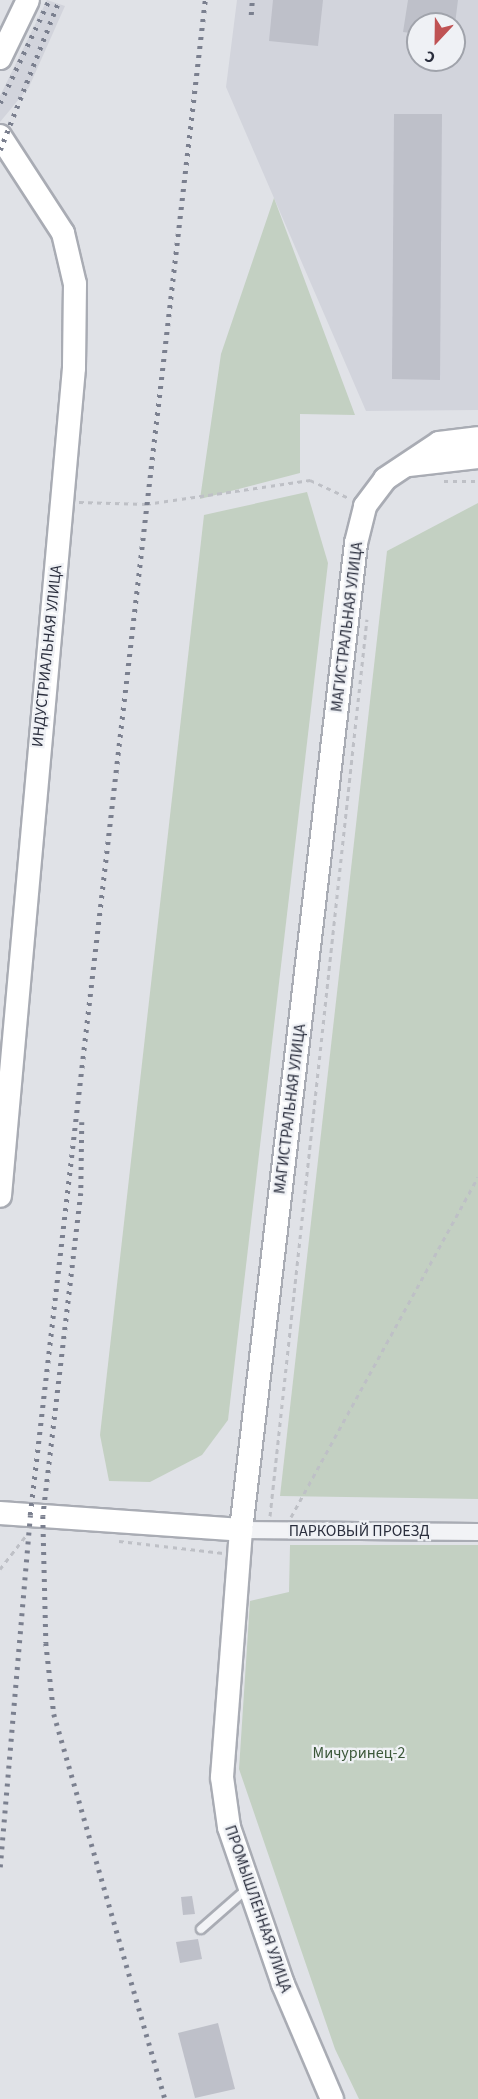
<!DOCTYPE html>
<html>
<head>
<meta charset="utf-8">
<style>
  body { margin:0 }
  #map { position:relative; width:478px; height:2099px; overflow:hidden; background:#e0e2e7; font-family:"Source Sans 3",sans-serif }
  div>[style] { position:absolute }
  .built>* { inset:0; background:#d2d4dc }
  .green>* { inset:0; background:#c3d0c2 }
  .building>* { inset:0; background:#bec0c9 }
  .path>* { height:3px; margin-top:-1.5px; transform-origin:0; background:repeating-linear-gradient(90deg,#bec0c6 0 4.5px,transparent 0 9px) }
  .roads { filter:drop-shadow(2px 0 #a9acb4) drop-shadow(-2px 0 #a9acb4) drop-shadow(0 2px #a9acb4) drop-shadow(0 -2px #a9acb4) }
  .lane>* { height:8px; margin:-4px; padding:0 4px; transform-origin:4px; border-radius:4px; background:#f2f3f6 }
  .street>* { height:16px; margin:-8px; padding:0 8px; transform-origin:8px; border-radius:8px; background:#f2f3f6 }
  .secondary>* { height:22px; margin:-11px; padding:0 11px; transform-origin:11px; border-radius:11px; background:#fff }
  .rail>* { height:4.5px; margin-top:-2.25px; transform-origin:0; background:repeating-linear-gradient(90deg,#7b808f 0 3px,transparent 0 9px) }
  span { translate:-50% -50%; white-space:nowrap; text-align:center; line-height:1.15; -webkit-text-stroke:4.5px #eff1f5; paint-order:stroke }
  .street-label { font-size:16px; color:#2a2e3d }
  .park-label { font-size:16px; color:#3b5739 }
  .north { position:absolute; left:406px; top:12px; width:60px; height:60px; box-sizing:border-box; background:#eff1f5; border:2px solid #a0a3ab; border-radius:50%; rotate:202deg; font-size:16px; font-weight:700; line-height:24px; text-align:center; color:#2a2e3d }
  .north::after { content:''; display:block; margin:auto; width:21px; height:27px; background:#bf5253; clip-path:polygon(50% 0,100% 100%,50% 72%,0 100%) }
</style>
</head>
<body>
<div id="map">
  <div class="built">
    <i style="clip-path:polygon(47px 0,65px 6px,29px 87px,0 122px,0 96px)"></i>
    <i style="clip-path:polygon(evenodd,237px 0,478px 0,478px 410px,366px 411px,226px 87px,237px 0,418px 24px,454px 24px,454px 60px,418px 60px,418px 24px)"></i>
  </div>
  <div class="green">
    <i style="clip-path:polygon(274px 198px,355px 415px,300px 414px,300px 473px,200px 499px,221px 354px)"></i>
    <i style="clip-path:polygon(307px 492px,328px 563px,228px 1420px,202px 1455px,150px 1482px,109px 1481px,100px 1435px,204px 515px)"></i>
    <i style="clip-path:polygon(478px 503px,478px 1499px,280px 1496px,387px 551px)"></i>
    <i style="clip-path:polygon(290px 1545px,478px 1545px,478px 2099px,359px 2099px,335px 2049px,239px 1769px,250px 1601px,289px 1592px)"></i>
  </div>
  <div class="building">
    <i style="clip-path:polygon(273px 0,323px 0,318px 46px,269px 41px)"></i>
    <i style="clip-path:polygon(408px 0,458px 0,455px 24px,418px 24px,418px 34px,403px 32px)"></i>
    <i style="clip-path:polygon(394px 114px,442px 114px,440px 380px,392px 379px)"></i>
    <i style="clip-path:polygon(192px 1896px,195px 1914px,183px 1915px,181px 1897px)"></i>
    <i style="clip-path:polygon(198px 1939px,202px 1959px,180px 1963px,176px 1942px)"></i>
    <i style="clip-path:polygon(218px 2023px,235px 2089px,195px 2098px,178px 2033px)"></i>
  </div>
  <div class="path">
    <i style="left:444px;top:481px;width:34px"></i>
    <i style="left:79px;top:502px;width:67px;rotate:1.7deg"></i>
    <i style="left:146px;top:504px;width:166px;rotate:-8.3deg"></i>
    <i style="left:310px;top:480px;width:43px;rotate:24.8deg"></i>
    <i style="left:270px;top:1516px;width:902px;rotate:-83.83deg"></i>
    <i style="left:291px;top:1517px;width:388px;rotate:-61.2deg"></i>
    <i style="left:119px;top:1541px;width:105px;rotate:6.6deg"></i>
    <i style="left:0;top:1569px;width:46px;rotate:-52.1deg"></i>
  </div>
  <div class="roads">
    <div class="lane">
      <i style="left:201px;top:1929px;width:64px;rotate:-41.2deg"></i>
    </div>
    <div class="street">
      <i style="left:241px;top:1530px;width:237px;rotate:0.5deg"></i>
    </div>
    <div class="secondary">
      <i style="left:0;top:58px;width:64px;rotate:-64.2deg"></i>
      <i style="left:0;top:136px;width:116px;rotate:57deg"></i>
      <i style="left:63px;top:233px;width:52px;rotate:76.8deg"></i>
      <i style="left:75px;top:284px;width:84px;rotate:90.7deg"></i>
      <i style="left:74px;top:368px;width:831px;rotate:95.11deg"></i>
      <i style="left:409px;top:465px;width:69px;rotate:-6.6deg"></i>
      <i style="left:0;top:1513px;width:242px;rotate:4deg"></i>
      <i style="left:332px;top:2099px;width:125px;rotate:-113.1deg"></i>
      <i style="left:283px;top:1984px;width:166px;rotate:-109deg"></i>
      <i style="left:229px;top:1827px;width:50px;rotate:-98deg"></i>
      <i style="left:222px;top:1777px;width:248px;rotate:-85.6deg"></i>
      <i style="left:241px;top:1530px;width:994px;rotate:-83.35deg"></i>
      <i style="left:356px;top:543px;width:38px;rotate:-76deg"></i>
      <i style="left:365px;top:506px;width:34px;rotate:-53deg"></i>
      <i style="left:385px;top:479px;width:65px;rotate:-33.7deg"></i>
      <i style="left:439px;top:443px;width:39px;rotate:-7deg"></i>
    </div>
  </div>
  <div class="rail">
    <i style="left:251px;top:15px;width:15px;rotate:-86deg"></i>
    <i style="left:0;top:103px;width:114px;rotate:-64.6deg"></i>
    <i style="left:0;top:150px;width:161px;rotate:-68.5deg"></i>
    <i style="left:82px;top:1122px;width:71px;rotate:90.8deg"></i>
    <i style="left:81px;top:1193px;width:325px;rotate:96.7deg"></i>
    <i style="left:43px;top:1516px;width:127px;rotate:88.6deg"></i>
    <i style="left:46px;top:1643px;width:71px;rotate:83.6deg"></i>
    <i style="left:54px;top:1714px;width:401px;rotate:73.9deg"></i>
    <i style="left:0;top:1867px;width:353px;rotate:-85.1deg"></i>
    <i style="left:30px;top:1515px;width:1525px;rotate:-83.41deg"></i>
  </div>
  <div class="street-label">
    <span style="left:347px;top:627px;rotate:-83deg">МАГИСТРАЛЬНАЯ УЛИЦА</span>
    <span style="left:47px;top:656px;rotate:-84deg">ИНДУСТРИАЛЬНАЯ УЛИЦА</span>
    <span style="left:290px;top:1109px;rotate:-83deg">МАГИСТРАЛЬНАЯ УЛИЦА</span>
    <span style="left:359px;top:1531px">ПАРКОВЫЙ ПРОЕЗД</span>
    <span style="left:258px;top:1909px;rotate:71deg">ПРОМЫШЛЕННАЯ УЛИЦА</span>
  </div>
  <div class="park-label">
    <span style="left:359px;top:1753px">Мичуринец-2</span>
  </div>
  <div class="north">С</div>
</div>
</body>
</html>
